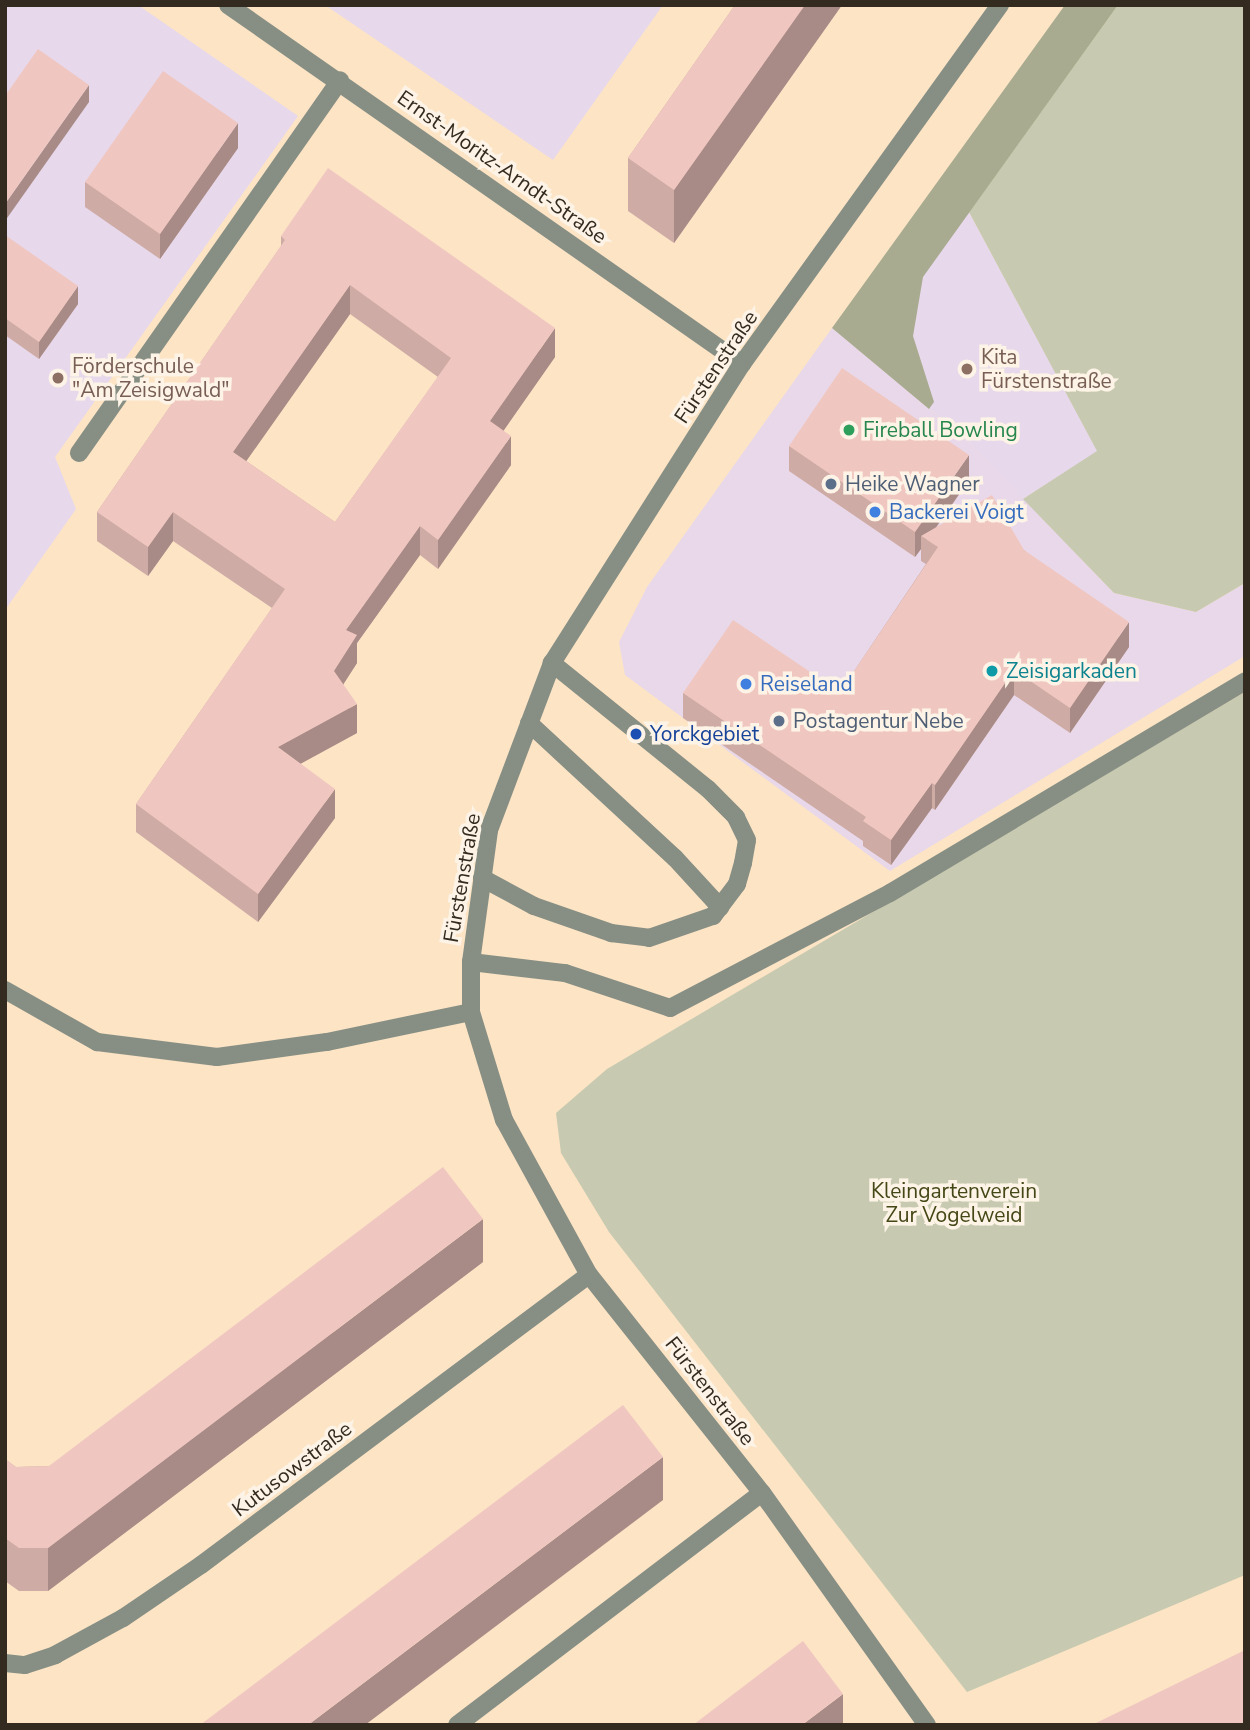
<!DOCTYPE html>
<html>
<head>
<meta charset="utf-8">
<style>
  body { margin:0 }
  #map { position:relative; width:1250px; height:1730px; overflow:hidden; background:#fce4c5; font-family:"Nunito Sans",sans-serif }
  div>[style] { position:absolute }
  .commercial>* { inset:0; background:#e9d8e9 }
  .education>* { inset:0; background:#e7d8eb }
  .green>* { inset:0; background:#c7cab0 }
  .forest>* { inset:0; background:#a8ab8f }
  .minor>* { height:18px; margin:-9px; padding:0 9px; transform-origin:9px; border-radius:9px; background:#878f84 }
  .wall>* { inset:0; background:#ceaba5 }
  .shaded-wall>* { inset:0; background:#a88b86 }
  .building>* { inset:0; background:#f0c7c0 }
  .dots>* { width:19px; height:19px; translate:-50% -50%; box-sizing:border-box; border:4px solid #fdf4e7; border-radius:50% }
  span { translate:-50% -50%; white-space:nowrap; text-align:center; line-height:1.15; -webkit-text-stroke:7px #fdf4e7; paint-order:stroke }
  .street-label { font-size:21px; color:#342b20 }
  .education-label { font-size:21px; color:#785e54 }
  .left { translate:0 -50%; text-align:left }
  .leisure-label { font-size:21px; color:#27864d }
  .service-label { font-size:21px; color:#4e5e75 }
  .shop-label { font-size:21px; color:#366cbe }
  .culture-label { font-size:21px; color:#0d838f }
  .transit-label { font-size:21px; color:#164399 }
  .park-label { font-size:21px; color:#444716 }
  .frame { position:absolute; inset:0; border:7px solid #342b20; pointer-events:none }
</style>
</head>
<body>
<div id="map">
  <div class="commercial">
    <i style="clip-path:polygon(832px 328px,966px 439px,1114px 593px,1196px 612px,1245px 583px,1245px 656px,890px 871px,625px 675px,619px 642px,647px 587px)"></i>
  </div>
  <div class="education">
    <i style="clip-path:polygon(5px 5px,138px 5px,298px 116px,55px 457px,76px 509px,5px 610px)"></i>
    <i style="clip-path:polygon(325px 5px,663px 5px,553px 160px)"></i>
    <i style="clip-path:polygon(969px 212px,1098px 452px,1023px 499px,966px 439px,832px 328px)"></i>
  </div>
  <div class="green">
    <i style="clip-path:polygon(1118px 5px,1245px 5px,1245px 583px,1196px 612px,1114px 593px,1023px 499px,1097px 451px,969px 212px)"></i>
    <i style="clip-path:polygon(1245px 692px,1245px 1575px,967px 1692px,609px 1232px,561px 1153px,556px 1113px,607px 1069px)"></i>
  </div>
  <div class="forest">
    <i style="clip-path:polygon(1065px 5px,1118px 5px,923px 277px,913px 336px,934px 402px,929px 409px,832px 328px)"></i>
  </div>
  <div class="minor">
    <i style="left:228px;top:5px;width:627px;rotate:34.93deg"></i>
    <i style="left:79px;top:453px;width:455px;rotate:-55deg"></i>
    <i style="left:529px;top:723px;width:199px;rotate:42.8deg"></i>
    <i style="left:675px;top:858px;width:67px;rotate:47.4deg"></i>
    <i style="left:482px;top:878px;width:59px;rotate:28.3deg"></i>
    <i style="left:534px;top:906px;width:82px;rotate:19.3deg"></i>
    <i style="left:611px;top:933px;width:38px;rotate:7deg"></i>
    <i style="left:649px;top:938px;width:68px;rotate:-19deg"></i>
    <i style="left:713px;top:916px;width:40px;rotate:-53deg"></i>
    <i style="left:737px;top:884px;width:22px;rotate:-74deg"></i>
    <i style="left:743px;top:863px;width:23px;rotate:-80deg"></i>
    <i style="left:747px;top:840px;width:25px;rotate:-116deg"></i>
    <i style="left:736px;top:817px;width:40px;rotate:-135deg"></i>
    <i style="left:708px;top:789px;width:201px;rotate:-141.1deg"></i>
    <i style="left:471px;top:962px;width:95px;rotate:6.7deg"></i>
    <i style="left:565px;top:973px;width:111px;rotate:18.4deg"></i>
    <i style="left:670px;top:1008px;width:248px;rotate:-27.6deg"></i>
    <i style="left:890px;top:893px;width:413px;rotate:-30.8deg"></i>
    <i style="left:5px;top:990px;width:106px;rotate:29.5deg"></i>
    <i style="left:97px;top:1042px;width:121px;rotate:7.1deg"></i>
    <i style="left:217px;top:1057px;width:111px;rotate:-7.8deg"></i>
    <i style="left:327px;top:1042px;width:147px;rotate:-11.8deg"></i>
    <i style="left:5px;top:1663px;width:20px;rotate:6deg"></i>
    <i style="left:25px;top:1665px;width:32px;rotate:-18deg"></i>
    <i style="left:55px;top:1655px;width:77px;rotate:-28.6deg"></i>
    <i style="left:123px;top:1618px;width:94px;rotate:-34.2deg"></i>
    <i style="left:201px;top:1565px;width:484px;rotate:-36.8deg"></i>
    <i style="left:457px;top:1725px;width:383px;rotate:-37.3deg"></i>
    <i style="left:927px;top:1725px;width:285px;rotate:-125.4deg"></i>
    <i style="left:762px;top:1493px;width:278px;rotate:-128.4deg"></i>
    <i style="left:589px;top:1275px;width:177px;rotate:-118.7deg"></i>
    <i style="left:504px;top:1120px;width:113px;rotate:-107deg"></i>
    <i style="left:471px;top:1012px;width:50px;rotate:-90deg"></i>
    <i style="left:471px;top:962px;width:133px;rotate:-82.2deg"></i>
    <i style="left:489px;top:830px;width:178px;rotate:-69.3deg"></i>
    <i style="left:552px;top:663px;width:354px;rotate:-57.6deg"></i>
    <i style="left:742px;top:364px;width:442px;rotate:-54.3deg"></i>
  </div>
  <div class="wall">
    <i style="clip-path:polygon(735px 5px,842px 5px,674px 243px,628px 211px,628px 158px)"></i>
    <i style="clip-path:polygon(238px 148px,160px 259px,85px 207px,85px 182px)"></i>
    <i style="clip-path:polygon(5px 235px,78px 304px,39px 359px,5px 335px)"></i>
    <i style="clip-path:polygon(evenodd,281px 236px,555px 357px,503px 431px,511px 465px,438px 569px,420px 555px,357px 643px,357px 663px,343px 684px,357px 733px,300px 764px,335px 818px,258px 922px,136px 832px,136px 804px,272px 608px,173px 541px,148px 576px,97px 541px,97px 512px,281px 246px,281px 236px,350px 314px,438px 377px,335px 522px,246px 461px,350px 314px)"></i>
    <i style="clip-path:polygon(789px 446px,969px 480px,936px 528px,1024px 550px,1129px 647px,1070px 733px,1014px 695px,935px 810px,932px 808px,891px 865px,863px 846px,863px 841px,683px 718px,683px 693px,840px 692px,926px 564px,921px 561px,921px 549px,915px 557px,789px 471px)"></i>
    <i style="clip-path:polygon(483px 1262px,48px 1591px,19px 1591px,5px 1581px,5px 1459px,16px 1467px,49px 1466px)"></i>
  </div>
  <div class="shaded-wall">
    <i style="clip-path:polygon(805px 5px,842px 5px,674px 243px,674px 190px)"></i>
    <i style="clip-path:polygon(89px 85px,89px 102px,5px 221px,5px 204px)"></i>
    <i style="clip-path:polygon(238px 123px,238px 148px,160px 259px,160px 234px)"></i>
    <i style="clip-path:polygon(350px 285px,350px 314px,233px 480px,233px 452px)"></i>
    <i style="clip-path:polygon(78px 286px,78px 304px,39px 359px,39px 342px)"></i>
    <i style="clip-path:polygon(555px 328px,555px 357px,490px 450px,490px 421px)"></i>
    <i style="clip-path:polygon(511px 436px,511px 465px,438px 569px,438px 540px)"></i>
    <i style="clip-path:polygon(969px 455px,969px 480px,927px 540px,921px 536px,921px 549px,915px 557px,915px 532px)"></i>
    <i style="clip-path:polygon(173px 512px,173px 541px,148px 576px,148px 547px)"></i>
    <i style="clip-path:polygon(420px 526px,420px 555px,357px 643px,357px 663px,334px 699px,334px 671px,346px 630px)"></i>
    <i style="clip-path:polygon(1129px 622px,1129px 647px,1070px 733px,1070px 708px)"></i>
    <i style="clip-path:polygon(1014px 670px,1014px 695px,935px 810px,935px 785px)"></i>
    <i style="clip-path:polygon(357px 704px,357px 733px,278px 776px,278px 747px)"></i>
    <i style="clip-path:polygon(932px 783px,932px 808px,891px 865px,891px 840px)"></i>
    <i style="clip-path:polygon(335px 789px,335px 818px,258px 922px,258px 894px)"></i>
    <i style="clip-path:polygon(483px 1219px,483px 1262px,48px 1591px,48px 1548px)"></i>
    <i style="clip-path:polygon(663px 1457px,663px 1500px,365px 1725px,308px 1725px)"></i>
    <i style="clip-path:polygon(843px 1694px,843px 1725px,802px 1725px)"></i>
  </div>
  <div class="building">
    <i style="clip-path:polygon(735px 5px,805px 5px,674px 190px,628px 158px)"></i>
    <i style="clip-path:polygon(38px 49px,89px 85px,5px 204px,5px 96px)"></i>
    <i style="clip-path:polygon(163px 71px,238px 123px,160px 234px,85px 182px)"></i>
    <i style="clip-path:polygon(evenodd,328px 168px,555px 328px,490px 421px,511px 436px,438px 540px,420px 526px,346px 630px,357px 635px,334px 671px,357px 704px,278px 747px,335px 789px,258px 894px,136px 804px,285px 589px,173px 512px,148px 547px,97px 512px,285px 240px,281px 236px,328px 168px,350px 285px,451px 358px,335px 522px,233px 452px,350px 285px)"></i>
    <i style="clip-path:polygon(5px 235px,78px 286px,39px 342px,5px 318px)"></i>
    <i style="clip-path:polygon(842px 368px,969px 455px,915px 532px,789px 446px)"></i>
    <i style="clip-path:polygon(992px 495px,1024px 550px,1129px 622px,1070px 708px,1014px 670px,935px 785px,932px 783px,891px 840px,863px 821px,866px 817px,683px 693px,733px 620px,840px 692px,938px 547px,921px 536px)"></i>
    <i style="clip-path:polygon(443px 1167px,483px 1219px,48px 1548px,19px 1548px,5px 1538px,5px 1459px,16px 1467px,49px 1466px)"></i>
    <i style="clip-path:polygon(623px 1405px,663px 1457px,308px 1725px,200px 1725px)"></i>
    <i style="clip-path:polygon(803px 1641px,843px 1694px,802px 1725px,693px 1725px)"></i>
    <i style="clip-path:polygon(1245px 1650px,1245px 1725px,1092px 1725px)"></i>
  </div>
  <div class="dots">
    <i style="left:967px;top:369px;background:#8d6e63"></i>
    <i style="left:58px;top:378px;background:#8d6e63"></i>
    <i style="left:849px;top:430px;background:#2e9e5b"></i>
    <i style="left:831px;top:484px;background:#5c6f8a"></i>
    <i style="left:875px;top:512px;background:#3f7fe0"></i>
    <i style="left:992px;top:671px;background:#0f9aa8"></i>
    <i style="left:746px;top:684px;background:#3f7fe0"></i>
    <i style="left:779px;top:721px;background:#5c6f8a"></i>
    <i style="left:636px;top:734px;background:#1a4fb4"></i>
  </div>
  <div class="street-label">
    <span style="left:502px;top:167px;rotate:35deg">Ernst-Moritz-Arndt-Straße</span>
    <span style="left:716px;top:367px;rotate:-56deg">Fürstenstraße</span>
    <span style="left:462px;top:878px;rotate:-80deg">Fürstenstraße</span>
    <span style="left:710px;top:1391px;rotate:52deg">Fürstenstraße</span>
    <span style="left:292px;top:1469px;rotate:-37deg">Kutusowstraße</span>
  </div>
  <div class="education-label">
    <span class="left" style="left:981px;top:369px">Kita<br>Fürstenstraße</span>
    <span class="left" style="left:72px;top:378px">Förderschule<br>"Am Zeisigwald"</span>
  </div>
  <div class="leisure-label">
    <span class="left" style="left:863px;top:430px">Fireball Bowling</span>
  </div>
  <div class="service-label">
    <span class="left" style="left:845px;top:484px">Heike Wagner</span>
    <span class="left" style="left:793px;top:721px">Postagentur Nebe</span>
  </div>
  <div class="shop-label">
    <span class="left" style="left:889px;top:512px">Backerei Voigt</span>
    <span class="left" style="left:760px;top:684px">Reiseland</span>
  </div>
  <div class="culture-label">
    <span class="left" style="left:1006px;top:671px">Zeisigarkaden</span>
  </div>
  <div class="transit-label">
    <span class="left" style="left:650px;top:734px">Yorckgebiet</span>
  </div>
  <div class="park-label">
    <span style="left:954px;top:1203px">Kleingartenverein<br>Zur Vogelweid</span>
  </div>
  <div class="frame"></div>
</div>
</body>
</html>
